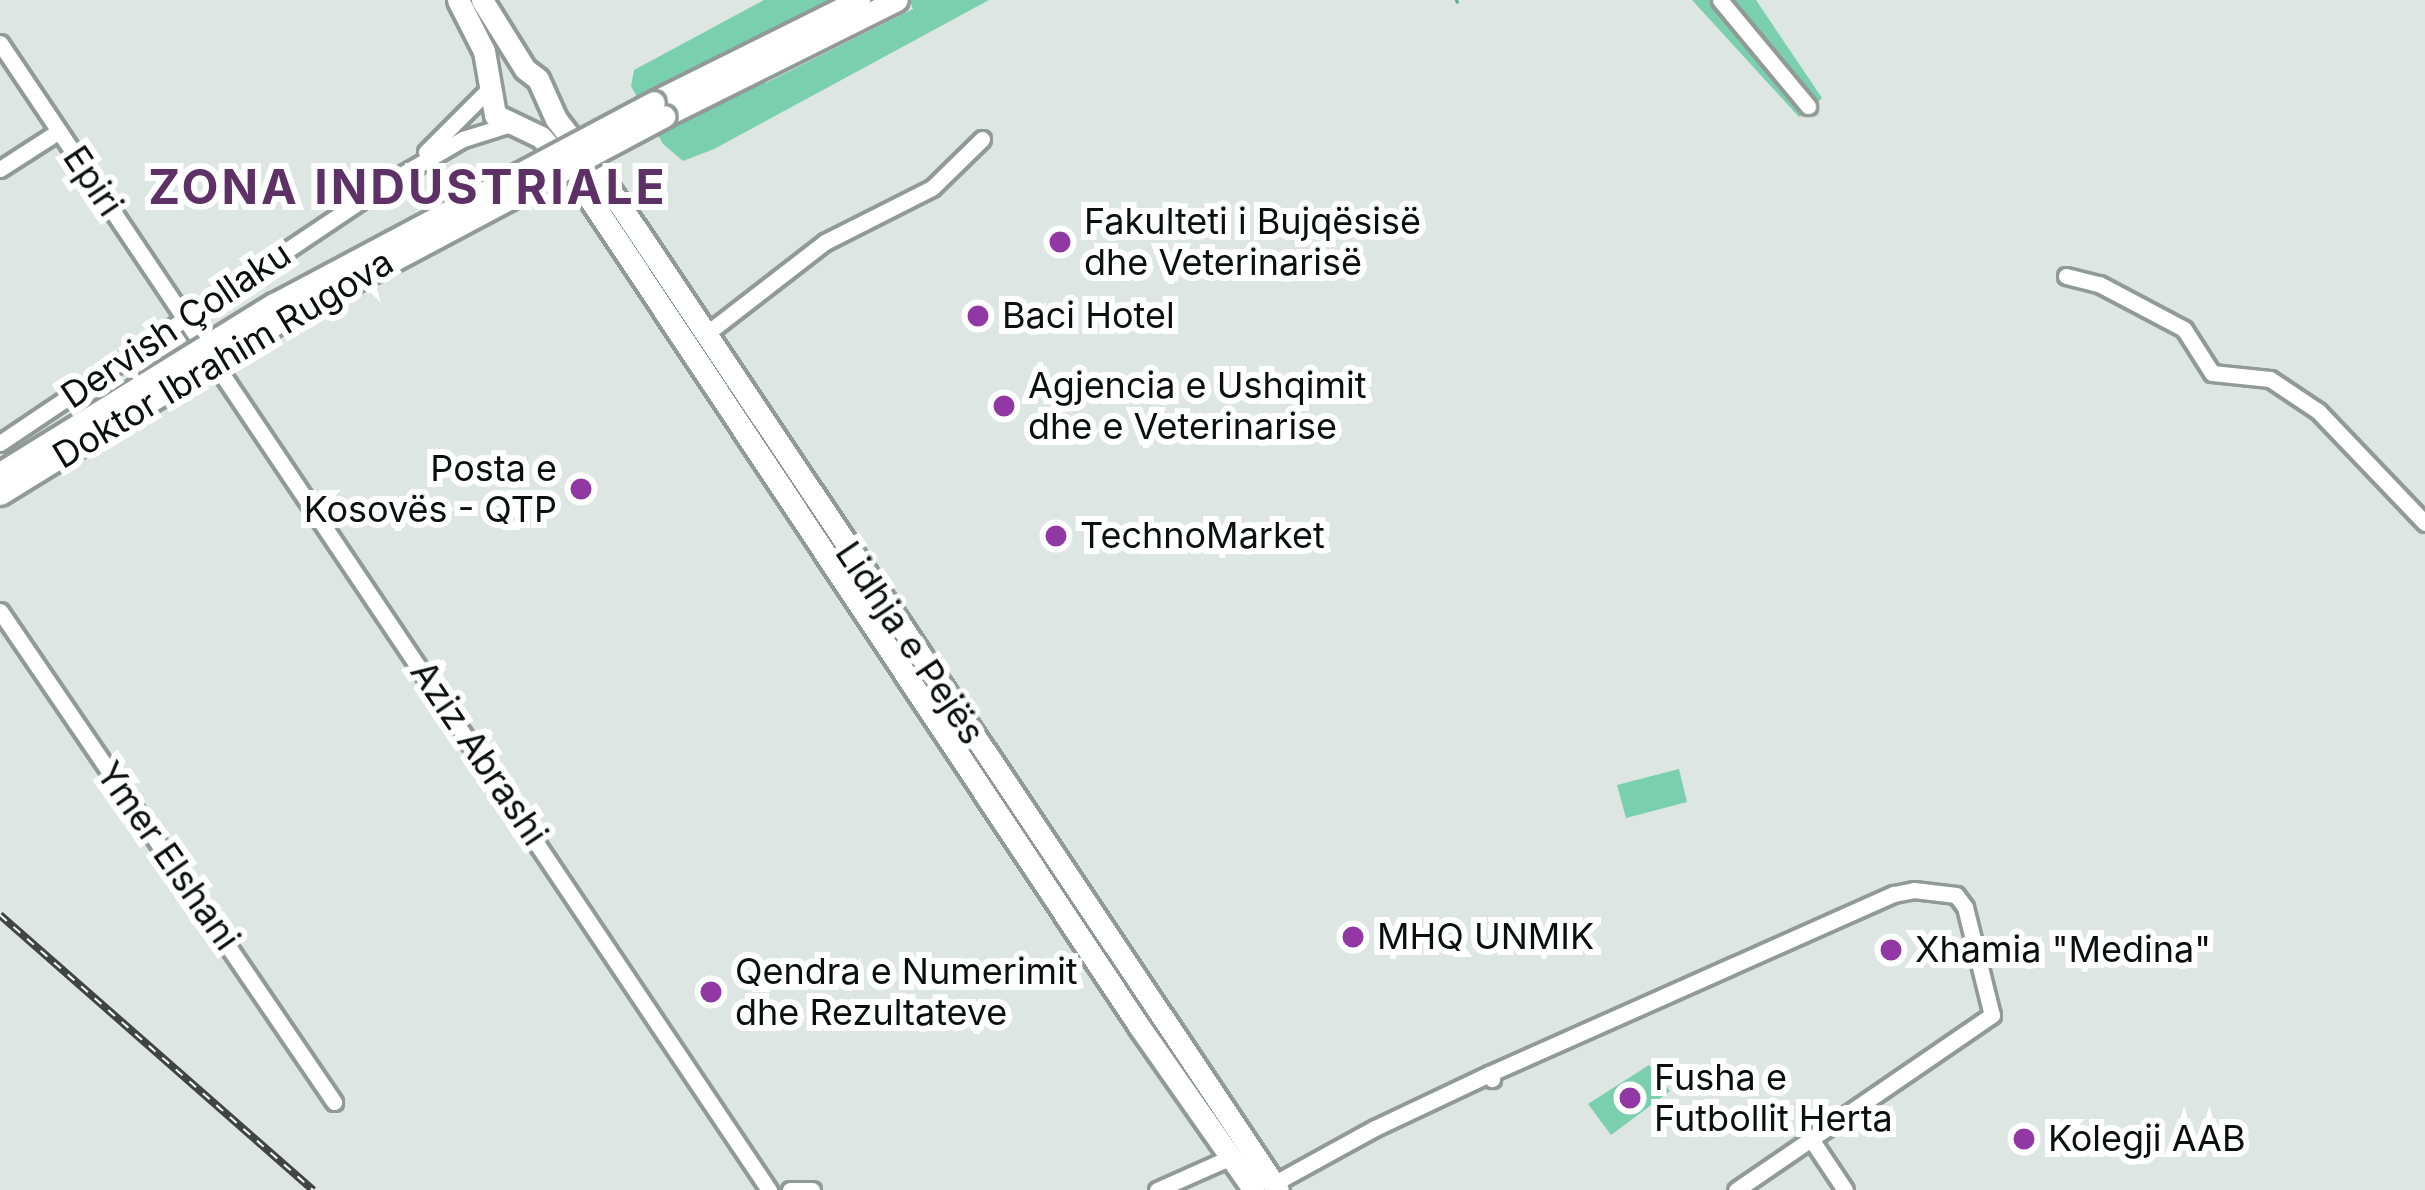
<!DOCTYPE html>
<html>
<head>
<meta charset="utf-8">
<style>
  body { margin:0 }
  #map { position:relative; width:2425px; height:1190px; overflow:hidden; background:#dde6e2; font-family:Inter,sans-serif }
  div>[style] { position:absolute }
  .green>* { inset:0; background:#79cfae }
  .stream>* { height:3px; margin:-1.5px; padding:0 1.5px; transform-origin:1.5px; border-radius:1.5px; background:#57b190 }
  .roads { filter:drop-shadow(3px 0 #919a96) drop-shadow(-3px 0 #919a96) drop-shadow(0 3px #919a96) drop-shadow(0 -3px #919a96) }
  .minor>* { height:15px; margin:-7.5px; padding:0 7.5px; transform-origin:7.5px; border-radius:7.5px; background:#fff }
  .highway>* { height:21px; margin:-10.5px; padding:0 10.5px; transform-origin:10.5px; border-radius:10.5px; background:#fff }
  .rail>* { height:8px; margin-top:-4px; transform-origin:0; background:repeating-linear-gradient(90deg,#fff 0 9px,#404442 0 18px); box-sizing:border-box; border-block:3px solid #404442 }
  .bridges { filter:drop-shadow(3px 0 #919a96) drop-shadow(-3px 0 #919a96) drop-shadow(0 3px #919a96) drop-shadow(0 -3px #919a96) }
  .highway-bridge>* { height:21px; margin:-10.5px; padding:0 10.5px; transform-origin:10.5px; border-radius:10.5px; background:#fff }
  .dots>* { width:33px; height:33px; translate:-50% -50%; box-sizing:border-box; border:6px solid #fff; border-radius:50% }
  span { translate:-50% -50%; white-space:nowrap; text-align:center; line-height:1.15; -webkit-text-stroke:12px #fff; paint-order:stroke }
  .street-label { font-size:36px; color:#0c0f0d }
  .poi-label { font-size:36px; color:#0c0f0d }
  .left { translate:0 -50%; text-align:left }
  .right { translate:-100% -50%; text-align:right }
  .district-label { font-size:48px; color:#5d3166; font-weight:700; letter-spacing:3px }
</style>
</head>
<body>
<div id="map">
  <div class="green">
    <i style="clip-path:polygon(764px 0,836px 0,749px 46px,766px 83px,913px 9px,909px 0,989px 0,714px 149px,683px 161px,663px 144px,631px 86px,634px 70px)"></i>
    <i style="clip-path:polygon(1692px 0,1756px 0,1822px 98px,1799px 117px)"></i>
    <i style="clip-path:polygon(1679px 769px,1687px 802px,1626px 818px,1617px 785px)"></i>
    <i style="clip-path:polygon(1649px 1065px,1670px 1091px,1611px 1135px,1588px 1104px)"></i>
  </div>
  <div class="stream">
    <i style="left:1456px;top:0;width:2px;rotate:63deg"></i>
  </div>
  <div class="roads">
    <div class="minor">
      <i style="left:1720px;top:0;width:138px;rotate:50.3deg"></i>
      <i style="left:0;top:43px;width:1381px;rotate:56.16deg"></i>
      <i style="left:426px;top:152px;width:89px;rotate:-45deg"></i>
      <i style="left:0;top:169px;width:70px;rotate:-32.8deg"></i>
      <i style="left:2066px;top:276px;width:34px;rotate:14deg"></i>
      <i style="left:2099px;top:284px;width:96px;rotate:27.9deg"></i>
      <i style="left:2184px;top:329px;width:52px;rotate:57.5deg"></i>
      <i style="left:2212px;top:373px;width:58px;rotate:5.9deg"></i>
      <i style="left:2270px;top:379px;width:58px;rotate:33.7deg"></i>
      <i style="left:2318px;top:411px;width:155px;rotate:46.3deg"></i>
      <i style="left:706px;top:334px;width:150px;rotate:-37.7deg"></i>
      <i style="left:825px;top:242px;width:120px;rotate:-26.8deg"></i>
      <i style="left:932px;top:188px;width:70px;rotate:-44.4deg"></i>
      <i style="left:0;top:443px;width:460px;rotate:-33.9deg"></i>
      <i style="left:382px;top:186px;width:94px;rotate:-30.1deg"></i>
      <i style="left:463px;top:139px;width:50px;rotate:-17.4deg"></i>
      <i style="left:0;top:611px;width:594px;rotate:55.77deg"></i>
      <i style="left:1489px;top:1074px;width:443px;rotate:-24deg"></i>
      <i style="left:1894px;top:894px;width:20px;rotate:-11deg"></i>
      <i style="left:1914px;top:890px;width:42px;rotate:6.8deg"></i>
      <i style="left:1956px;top:895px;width:15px;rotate:53deg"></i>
      <i style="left:1965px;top:907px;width:111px;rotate:76deg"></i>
      <i style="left:1992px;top:1015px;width:310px;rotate:145.6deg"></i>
      <i style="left:1811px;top:1139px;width:61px;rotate:56.3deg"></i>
      <i style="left:1273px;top:1184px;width:116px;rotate:-28.8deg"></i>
      <i style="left:1375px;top:1128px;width:126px;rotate:-25.3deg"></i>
      <i style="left:1489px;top:1074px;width:6px;rotate:59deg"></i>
      <i style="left:790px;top:1190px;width:22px"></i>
      <i style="left:1157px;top:1190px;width:81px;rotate:-24deg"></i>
    </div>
    <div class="highway">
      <i style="left:458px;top:0;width:57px;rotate:63deg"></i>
      <i style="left:484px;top:51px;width:65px;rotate:80.2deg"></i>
      <i style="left:495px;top:115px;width:51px;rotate:25.6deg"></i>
      <i style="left:541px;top:137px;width:50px;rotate:49deg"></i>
      <i style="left:574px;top:175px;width:1021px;rotate:56.42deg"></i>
      <i style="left:1139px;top:1026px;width:200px;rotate:55deg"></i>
      <i style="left:482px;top:0;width:81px;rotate:58.1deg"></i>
      <i style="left:525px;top:69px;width:16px;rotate:38deg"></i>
      <i style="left:538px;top:79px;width:44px;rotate:65.8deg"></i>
      <i style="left:556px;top:119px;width:78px;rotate:52.3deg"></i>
      <i style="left:604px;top:181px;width:1213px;rotate:56.26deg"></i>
      <i style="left:654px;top:102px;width:229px;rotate:-26.5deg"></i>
      <i style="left:664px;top:116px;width:260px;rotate:-26.5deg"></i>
    </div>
  </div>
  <div class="rail">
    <i style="left:0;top:915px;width:417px;rotate:41.3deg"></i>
  </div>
  <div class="bridges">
    <div class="highway-bridge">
      <i style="left:0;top:473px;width:322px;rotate:-31.7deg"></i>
      <i style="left:274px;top:304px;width:430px;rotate:-28deg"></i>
      <i style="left:0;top:494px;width:333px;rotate:-31.7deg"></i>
      <i style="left:283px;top:319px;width:432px;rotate:-28deg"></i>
    </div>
  </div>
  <div class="dots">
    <i style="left:1060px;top:242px;background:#9238a4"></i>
    <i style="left:978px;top:316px;background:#9238a4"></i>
    <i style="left:1004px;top:406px;background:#9238a4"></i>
    <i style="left:581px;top:489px;background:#9238a4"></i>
    <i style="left:1056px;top:536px;background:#9238a4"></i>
    <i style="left:1353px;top:937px;background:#9238a4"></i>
    <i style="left:1891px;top:950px;background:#9238a4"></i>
    <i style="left:711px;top:992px;background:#9238a4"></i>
    <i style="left:1630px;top:1098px;background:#9238a4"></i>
    <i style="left:2024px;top:1139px;background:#9238a4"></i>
  </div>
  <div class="street-label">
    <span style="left:93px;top:181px;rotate:56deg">Epiri</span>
    <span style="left:176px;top:325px;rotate:-34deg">Dervish Çollaku</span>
    <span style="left:223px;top:359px;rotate:-31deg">Doktor Ibrahim Rugova</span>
    <span style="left:910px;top:643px;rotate:56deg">Lidhja e Pejës</span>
    <span style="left:479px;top:753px;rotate:56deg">Aziz Abrashi</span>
    <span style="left:168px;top:856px;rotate:55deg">Ymer Elshani</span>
  </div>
  <div class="poi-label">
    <span class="left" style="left:1084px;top:242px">Fakulteti i Bujqësisë<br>dhe Veterinarisë</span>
    <span class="left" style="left:1002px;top:316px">Baci Hotel</span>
    <span class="left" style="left:1028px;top:406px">Agjencia e Ushqimit<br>dhe e Veterinarise</span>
    <span class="right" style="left:557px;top:489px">Posta e<br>Kosovës - QTP</span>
    <span class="left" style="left:1080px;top:536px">TechnoMarket</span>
    <span class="left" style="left:1377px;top:937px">MHQ UNMIK</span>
    <span class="left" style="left:1915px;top:950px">Xhamia "Medina"</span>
    <span class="left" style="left:735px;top:992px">Qendra e Numerimit<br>dhe Rezultateve</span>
    <span class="left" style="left:1654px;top:1098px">Fusha e<br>Futbollit Herta</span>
    <span class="left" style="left:2048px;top:1139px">Kolegji AAB</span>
  </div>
  <div class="district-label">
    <span style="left:408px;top:187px">ZONA INDUSTRIALE</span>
  </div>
</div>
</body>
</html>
